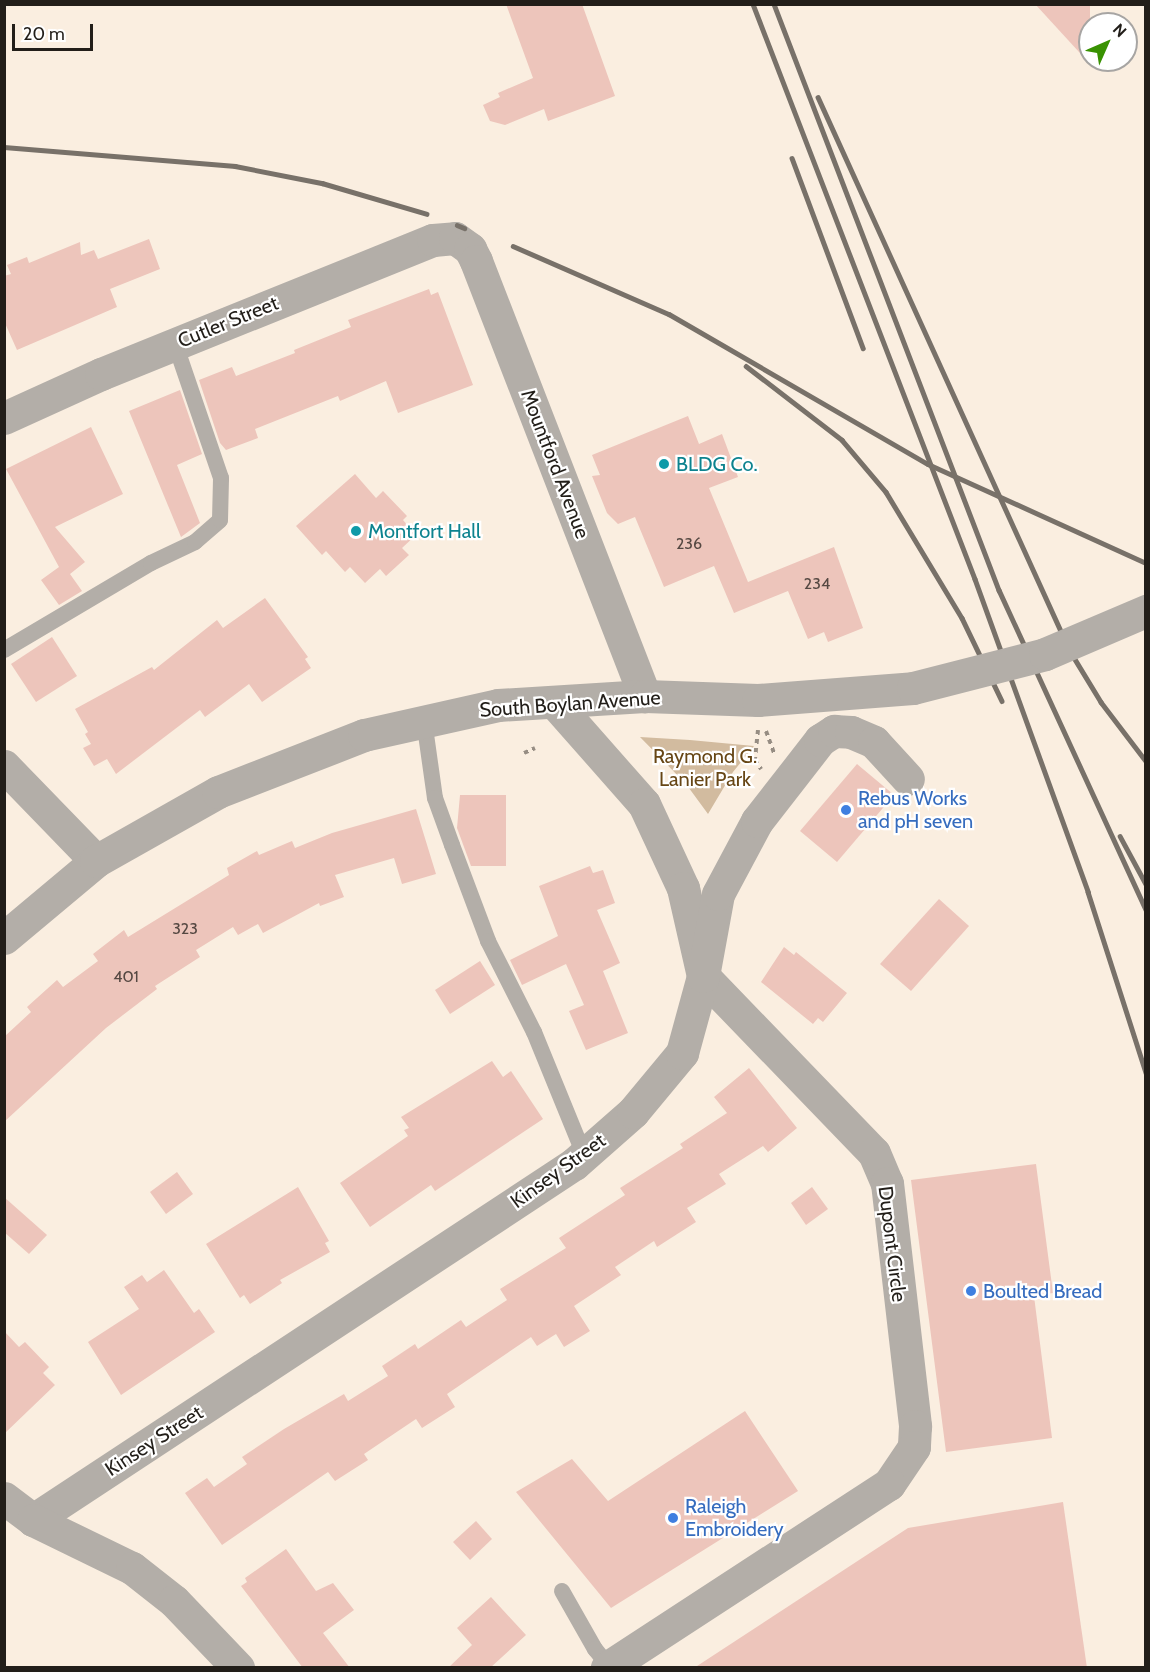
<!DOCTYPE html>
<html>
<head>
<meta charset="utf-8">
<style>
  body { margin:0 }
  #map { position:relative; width:1150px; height:1672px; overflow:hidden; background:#faeee0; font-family:Cabin,sans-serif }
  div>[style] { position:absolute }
  .green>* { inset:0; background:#d2bb9f }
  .building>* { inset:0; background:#edc5bb }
  .path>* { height:4px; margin-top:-2px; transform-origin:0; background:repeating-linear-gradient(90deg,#968d83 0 4.5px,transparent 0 9px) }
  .service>* { height:16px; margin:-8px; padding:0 8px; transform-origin:8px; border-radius:8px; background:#b3aea8 }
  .minor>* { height:33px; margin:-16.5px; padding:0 16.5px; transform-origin:16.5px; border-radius:16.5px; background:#b3aea8 }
  .tertiary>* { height:33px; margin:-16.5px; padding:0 16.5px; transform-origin:16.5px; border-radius:16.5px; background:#b3aea8 }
  .rail>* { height:4.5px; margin:-2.25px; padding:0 2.25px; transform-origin:2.25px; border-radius:2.25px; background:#787169 }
  .tertiary-bridge>* { height:33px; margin:-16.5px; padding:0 16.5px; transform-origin:16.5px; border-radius:16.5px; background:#b3aea8 }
  .dots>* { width:16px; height:16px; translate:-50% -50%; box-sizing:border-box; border:3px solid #fff; border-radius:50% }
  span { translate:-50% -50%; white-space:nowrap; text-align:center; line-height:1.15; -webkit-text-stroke:4.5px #fff; paint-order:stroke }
  .number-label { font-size:16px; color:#554842 }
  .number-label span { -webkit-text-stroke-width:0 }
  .street-label { font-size:20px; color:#221e19 }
  .culture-label { font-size:20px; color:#0d838f }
  .left { translate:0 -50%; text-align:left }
  .park-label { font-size:20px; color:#674615 }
  .shop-label { font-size:20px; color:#366cbe }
  .frame { position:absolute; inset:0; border:6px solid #221e19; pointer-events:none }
  .north { position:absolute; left:1078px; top:12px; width:60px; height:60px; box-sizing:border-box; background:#fff; border:2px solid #a7a5a3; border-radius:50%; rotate:45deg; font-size:16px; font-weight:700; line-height:24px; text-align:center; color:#221e19 }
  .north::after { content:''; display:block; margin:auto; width:21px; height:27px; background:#399202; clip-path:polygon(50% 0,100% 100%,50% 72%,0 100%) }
  .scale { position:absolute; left:12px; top:24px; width:81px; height:27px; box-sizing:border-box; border:3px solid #221e19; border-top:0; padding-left:8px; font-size:18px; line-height:21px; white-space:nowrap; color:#221e19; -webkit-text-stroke:4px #fff; paint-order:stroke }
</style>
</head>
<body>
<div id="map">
  <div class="green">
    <i style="clip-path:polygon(640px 737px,690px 740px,754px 746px,733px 772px,708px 814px,686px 784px)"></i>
  </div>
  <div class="building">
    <i style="clip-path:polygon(506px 4px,582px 4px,615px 96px,548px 121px,544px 109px,505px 125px,490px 121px,483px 105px,500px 97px,498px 93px,533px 78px)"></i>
    <i style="clip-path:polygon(1035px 4px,1090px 4px,1090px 64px)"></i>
    <i style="clip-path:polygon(149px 239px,160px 269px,110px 289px,117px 307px,17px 350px,4px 321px,4px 276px,11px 274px,7px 265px,27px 257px,29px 263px,80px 242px,81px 255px,94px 250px,98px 259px)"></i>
    <i style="clip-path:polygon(429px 289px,431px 295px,438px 292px,473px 385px,398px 413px,386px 381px,340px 401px,338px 396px,255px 429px,258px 438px,226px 450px,220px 443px,199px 380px,232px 367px,236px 376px,295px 353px,294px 350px,351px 327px,348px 320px)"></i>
    <i style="clip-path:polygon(180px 390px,202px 454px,177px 465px,200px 523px,181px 537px,129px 411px)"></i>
    <i style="clip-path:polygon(688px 416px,699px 444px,722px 434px,738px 477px,709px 488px,748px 582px,834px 547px,863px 628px,828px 642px,824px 632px,808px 639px,788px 591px,734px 613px,714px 566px,664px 587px,635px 517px,618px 524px,607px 513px,592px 476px,600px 475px,592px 455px)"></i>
    <i style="clip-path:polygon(91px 427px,123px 494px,55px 527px,85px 562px,70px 574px,82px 591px,59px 605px,41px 580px,59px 567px,6px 469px)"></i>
    <i style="clip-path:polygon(355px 474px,376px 498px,383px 491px,407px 516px,403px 520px,416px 535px,402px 548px,409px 555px,386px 576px,380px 569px,365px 583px,350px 567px,345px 572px,326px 551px,322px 555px,296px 526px)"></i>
    <i style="clip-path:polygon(265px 598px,308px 657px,305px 659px,311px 668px,262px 702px,249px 684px,205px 717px,200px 710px,116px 774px,107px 759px,94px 766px,83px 748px,91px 744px,85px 734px,88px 732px,75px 709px,152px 667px,154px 670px,217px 620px,223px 628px)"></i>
    <i style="clip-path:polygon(52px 637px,77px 676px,36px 702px,11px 664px)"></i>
    <i style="clip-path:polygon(857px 764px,894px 795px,837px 862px,800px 831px)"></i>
    <i style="clip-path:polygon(460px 795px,506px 795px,506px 866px,471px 866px,457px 828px)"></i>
    <i style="clip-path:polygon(416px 809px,436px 874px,402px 884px,394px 858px,335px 875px,344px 897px,320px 906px,319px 903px,263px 933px,258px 924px,238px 935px,233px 927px,196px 950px,200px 957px,155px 986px,157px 989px,106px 1028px,4px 1122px,4px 1037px,31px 1012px,27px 1007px,57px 980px,63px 987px,98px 961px,93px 954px,124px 930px,128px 937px,229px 875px,227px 868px,257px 851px,259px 855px,292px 841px,295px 848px,332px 833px)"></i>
    <i style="clip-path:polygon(590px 866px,593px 873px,603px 870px,615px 903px,597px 910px,620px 963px,603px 971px,628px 1033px,586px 1050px,569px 1011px,584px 1005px,566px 964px,522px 985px,510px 960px,558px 936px,539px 886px)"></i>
    <i style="clip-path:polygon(939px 899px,969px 926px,911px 991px,880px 964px)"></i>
    <i style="clip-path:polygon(784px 947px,794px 955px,796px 952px,847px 993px,823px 1022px,818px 1018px,813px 1024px,761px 982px)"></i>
    <i style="clip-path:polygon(480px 961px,495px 985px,450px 1014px,435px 990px)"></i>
    <i style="clip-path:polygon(492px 1061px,503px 1077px,511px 1071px,543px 1119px,435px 1191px,431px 1185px,370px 1227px,340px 1183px,408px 1136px,404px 1130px,409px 1128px,401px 1117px)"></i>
    <i style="clip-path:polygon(749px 1068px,797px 1128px,768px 1152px,763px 1146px,719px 1174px,726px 1184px,687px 1208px,696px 1222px,657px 1247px,654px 1241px,615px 1267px,621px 1275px,574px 1306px,590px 1331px,564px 1347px,556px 1334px,537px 1346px,531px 1337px,447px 1394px,455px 1407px,422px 1428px,416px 1419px,364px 1454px,368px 1460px,335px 1481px,328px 1472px,222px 1545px,185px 1493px,207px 1478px,214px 1487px,247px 1464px,242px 1457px,284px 1429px,344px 1394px,348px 1401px,388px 1376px,382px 1366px,415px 1344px,418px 1349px,461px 1320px,466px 1327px,507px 1300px,500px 1289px,566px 1248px,559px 1238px,625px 1195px,620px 1188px,683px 1148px,680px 1144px,727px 1113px,714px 1097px)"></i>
    <i style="clip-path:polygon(1036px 1164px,1053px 1293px,1034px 1296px,1052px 1438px,946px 1452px,911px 1180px)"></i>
    <i style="clip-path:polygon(177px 1172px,193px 1194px,166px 1214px,150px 1192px)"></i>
    <i style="clip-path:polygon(298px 1187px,329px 1241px,325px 1243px,330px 1252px,280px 1280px,282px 1283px,250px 1304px,244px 1295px,240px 1298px,206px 1244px)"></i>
    <i style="clip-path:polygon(812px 1187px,828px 1209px,806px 1225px,791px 1203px)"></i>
    <i style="clip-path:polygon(4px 1197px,47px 1235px,29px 1254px,4px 1232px)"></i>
    <i style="clip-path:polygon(164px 1270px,194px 1313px,199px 1309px,215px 1332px,121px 1395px,88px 1342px,139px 1309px,124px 1287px,142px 1275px,147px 1282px)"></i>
    <i style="clip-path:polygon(4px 1331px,19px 1347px,25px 1342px,49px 1367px,43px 1373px,55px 1385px,4px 1434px)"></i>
    <i style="clip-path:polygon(745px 1411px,798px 1491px,611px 1608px,516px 1492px,572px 1459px,608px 1501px)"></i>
    <i style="clip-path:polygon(1063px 1502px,1087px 1668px,694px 1668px,908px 1528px)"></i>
    <i style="clip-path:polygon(476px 1521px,492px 1539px,470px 1560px,453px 1542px)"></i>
    <i style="clip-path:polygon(286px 1549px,316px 1591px,333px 1583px,354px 1610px,323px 1633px,350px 1668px,303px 1668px,241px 1586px,247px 1582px,245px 1578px)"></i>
    <i style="clip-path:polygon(491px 1597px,526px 1635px,490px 1668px,448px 1668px,472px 1645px,457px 1628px)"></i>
  </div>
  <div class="path">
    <i style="left:758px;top:730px;width:30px;rotate:96deg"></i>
    <i style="left:755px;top:760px;width:11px;rotate:56deg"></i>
    <i style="left:766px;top:731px;width:23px;rotate:70deg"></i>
    <i style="left:524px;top:753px;width:12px;rotate:-24deg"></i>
  </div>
  <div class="service">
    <i style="left:4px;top:650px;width:171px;rotate:-30.6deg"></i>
    <i style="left:151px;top:563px;width:49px;rotate:-25.5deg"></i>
    <i style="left:195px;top:542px;width:33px;rotate:-41deg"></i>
    <i style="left:220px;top:520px;width:42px;rotate:-88.6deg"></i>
    <i style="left:221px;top:478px;width:142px;rotate:-108.9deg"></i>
    <i style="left:424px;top:720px;width:79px;rotate:82deg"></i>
    <i style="left:435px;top:798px;width:50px;rotate:70.1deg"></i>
    <i style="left:452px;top:845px;width:103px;rotate:69.4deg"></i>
    <i style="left:488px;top:941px;width:102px;rotate:63.2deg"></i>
    <i style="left:534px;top:1032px;width:135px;rotate:67.8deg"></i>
    <i style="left:562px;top:1591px;width:67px;rotate:60.4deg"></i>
    <i style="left:595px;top:1649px;width:22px;rotate:51deg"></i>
  </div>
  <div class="minor">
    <i style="left:4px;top:418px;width:107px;rotate:-24.4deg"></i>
    <i style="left:101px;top:374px;width:358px;rotate:-22deg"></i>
    <i style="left:433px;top:240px;width:22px;rotate:-5deg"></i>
    <i style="left:455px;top:238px;width:19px;rotate:36deg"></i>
    <i style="left:470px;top:249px;width:13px;rotate:63deg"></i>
    <i style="left:476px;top:261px;width:467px;rotate:68.8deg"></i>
    <i style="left:554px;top:702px;width:136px;rotate:48.6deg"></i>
    <i style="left:644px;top:804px;width:93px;rotate:65.1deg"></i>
    <i style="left:683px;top:888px;width:90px;rotate:77.2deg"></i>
    <i style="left:703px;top:976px;width:246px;rotate:46deg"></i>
    <i style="left:874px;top:1153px;width:33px;rotate:67deg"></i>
    <i style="left:887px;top:1183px;width:245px;rotate:83.4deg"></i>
    <i style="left:915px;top:1426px;width:21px;rotate:93deg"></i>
    <i style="left:914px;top:1447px;width:45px;rotate:124deg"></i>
    <i style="left:889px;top:1484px;width:337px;rotate:146.9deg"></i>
    <i style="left:4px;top:766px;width:132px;rotate:45.9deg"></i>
    <i style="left:33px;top:1520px;width:648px;rotate:-33.35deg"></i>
    <i style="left:574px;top:1164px;width:79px;rotate:-41.4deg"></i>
    <i style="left:633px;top:1112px;width:77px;rotate:-50.3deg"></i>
    <i style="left:682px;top:1053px;width:80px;rotate:-74.7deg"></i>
    <i style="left:703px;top:976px;width:83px;rotate:-79.6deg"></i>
    <i style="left:718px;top:894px;width:83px;rotate:-61.9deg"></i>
    <i style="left:757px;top:821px;width:103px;rotate:-52.1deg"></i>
    <i style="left:820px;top:740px;width:17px;rotate:-33deg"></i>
    <i style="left:834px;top:731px;width:17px;rotate:3deg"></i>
    <i style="left:851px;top:732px;width:25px;rotate:23deg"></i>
    <i style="left:874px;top:742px;width:50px;rotate:47.4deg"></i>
  </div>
  <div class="tertiary">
    <i style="left:4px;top:938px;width:120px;rotate:-39.9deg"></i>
    <i style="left:96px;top:861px;width:140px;rotate:-29.5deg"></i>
    <i style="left:218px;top:792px;width:157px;rotate:-21.3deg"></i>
    <i style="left:364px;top:735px;width:137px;rotate:-12.6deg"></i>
    <i style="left:498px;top:705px;width:147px;rotate:-3.5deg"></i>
    <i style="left:645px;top:696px;width:113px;rotate:2deg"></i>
    <i style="left:758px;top:700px;width:155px;rotate:-4.4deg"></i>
    <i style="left:4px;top:1498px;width:36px;rotate:37deg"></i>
    <i style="left:33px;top:1520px;width:110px;rotate:25.9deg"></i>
    <i style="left:132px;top:1568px;width:53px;rotate:38.2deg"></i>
    <i style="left:174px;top:1601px;width:93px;rotate:46.3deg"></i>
  </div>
  <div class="rail">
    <i style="left:753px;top:4px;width:616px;rotate:68.89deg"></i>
    <i style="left:975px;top:579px;width:333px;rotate:70.1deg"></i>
    <i style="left:1088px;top:892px;width:190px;rotate:72.2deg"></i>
    <i style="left:774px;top:4px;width:628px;rotate:69deg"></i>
    <i style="left:999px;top:590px;width:352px;rotate:65.3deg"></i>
    <i style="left:818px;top:97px;width:609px;rotate:65.54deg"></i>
    <i style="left:1070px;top:651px;width:60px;rotate:58.7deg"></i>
    <i style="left:1101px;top:702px;width:74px;rotate:52.7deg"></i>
    <i style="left:4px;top:147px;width:232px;rotate:4.7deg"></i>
    <i style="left:235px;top:166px;width:89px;rotate:11.1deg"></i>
    <i style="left:322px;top:183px;width:109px;rotate:16.4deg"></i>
    <i style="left:792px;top:158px;width:203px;rotate:69.5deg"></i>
    <i style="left:457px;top:225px;width:8px;rotate:23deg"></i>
    <i style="left:513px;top:246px;width:170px;rotate:23.6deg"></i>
    <i style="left:669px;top:314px;width:299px;rotate:30.1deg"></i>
    <i style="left:928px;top:464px;width:239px;rotate:24.4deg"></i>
    <i style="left:746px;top:366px;width:121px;rotate:37.6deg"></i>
    <i style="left:842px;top:440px;width:68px;rotate:49.8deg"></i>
    <i style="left:886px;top:492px;width:147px;rotate:58.9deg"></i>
    <i style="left:962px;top:618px;width:92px;rotate:64.3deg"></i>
    <i style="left:1120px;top:836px;width:55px;rotate:61.6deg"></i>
  </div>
  <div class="tertiary-bridge">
    <i style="left:913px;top:688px;width:136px;rotate:-14.4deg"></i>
    <i style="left:1045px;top:654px;width:110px;rotate:-23.1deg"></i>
  </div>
  <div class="dots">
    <i style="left:664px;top:464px;background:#0f9aa8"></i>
    <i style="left:356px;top:531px;background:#0f9aa8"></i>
    <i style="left:846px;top:810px;background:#3f7fe0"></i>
    <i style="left:971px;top:1291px;background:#3f7fe0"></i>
    <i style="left:673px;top:1518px;background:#3f7fe0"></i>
  </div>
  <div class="number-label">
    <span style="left:689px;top:544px">236</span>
    <span style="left:817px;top:584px">234</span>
    <span style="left:185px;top:929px">323</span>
    <span style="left:126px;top:977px">401</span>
  </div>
  <div class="street-label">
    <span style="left:228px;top:322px;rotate:-22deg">Cutler Street</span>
    <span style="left:555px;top:464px;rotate:69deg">Mountford Avenue</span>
    <span style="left:570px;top:704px;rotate:-4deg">South Boylan Avenue</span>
    <span style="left:558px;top:1171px;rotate:-36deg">Kinsey Street</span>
    <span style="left:892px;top:1244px;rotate:83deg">Dupont Circle</span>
    <span style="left:154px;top:1441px;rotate:-33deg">Kinsey Street</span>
  </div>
  <div class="culture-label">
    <span class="left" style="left:676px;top:464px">BLDG Co.</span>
    <span class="left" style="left:368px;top:531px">Montfort Hall</span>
  </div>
  <div class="park-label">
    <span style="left:705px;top:768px">Raymond G.<br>Lanier Park</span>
  </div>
  <div class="shop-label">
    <span class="left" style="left:858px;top:810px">Rebus Works<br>and pH seven</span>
    <span class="left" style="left:983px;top:1291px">Boulted Bread</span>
    <span class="left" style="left:685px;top:1518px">Raleigh<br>Embroidery</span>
  </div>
  <div class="frame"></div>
  <div class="north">N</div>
  <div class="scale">20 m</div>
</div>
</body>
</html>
